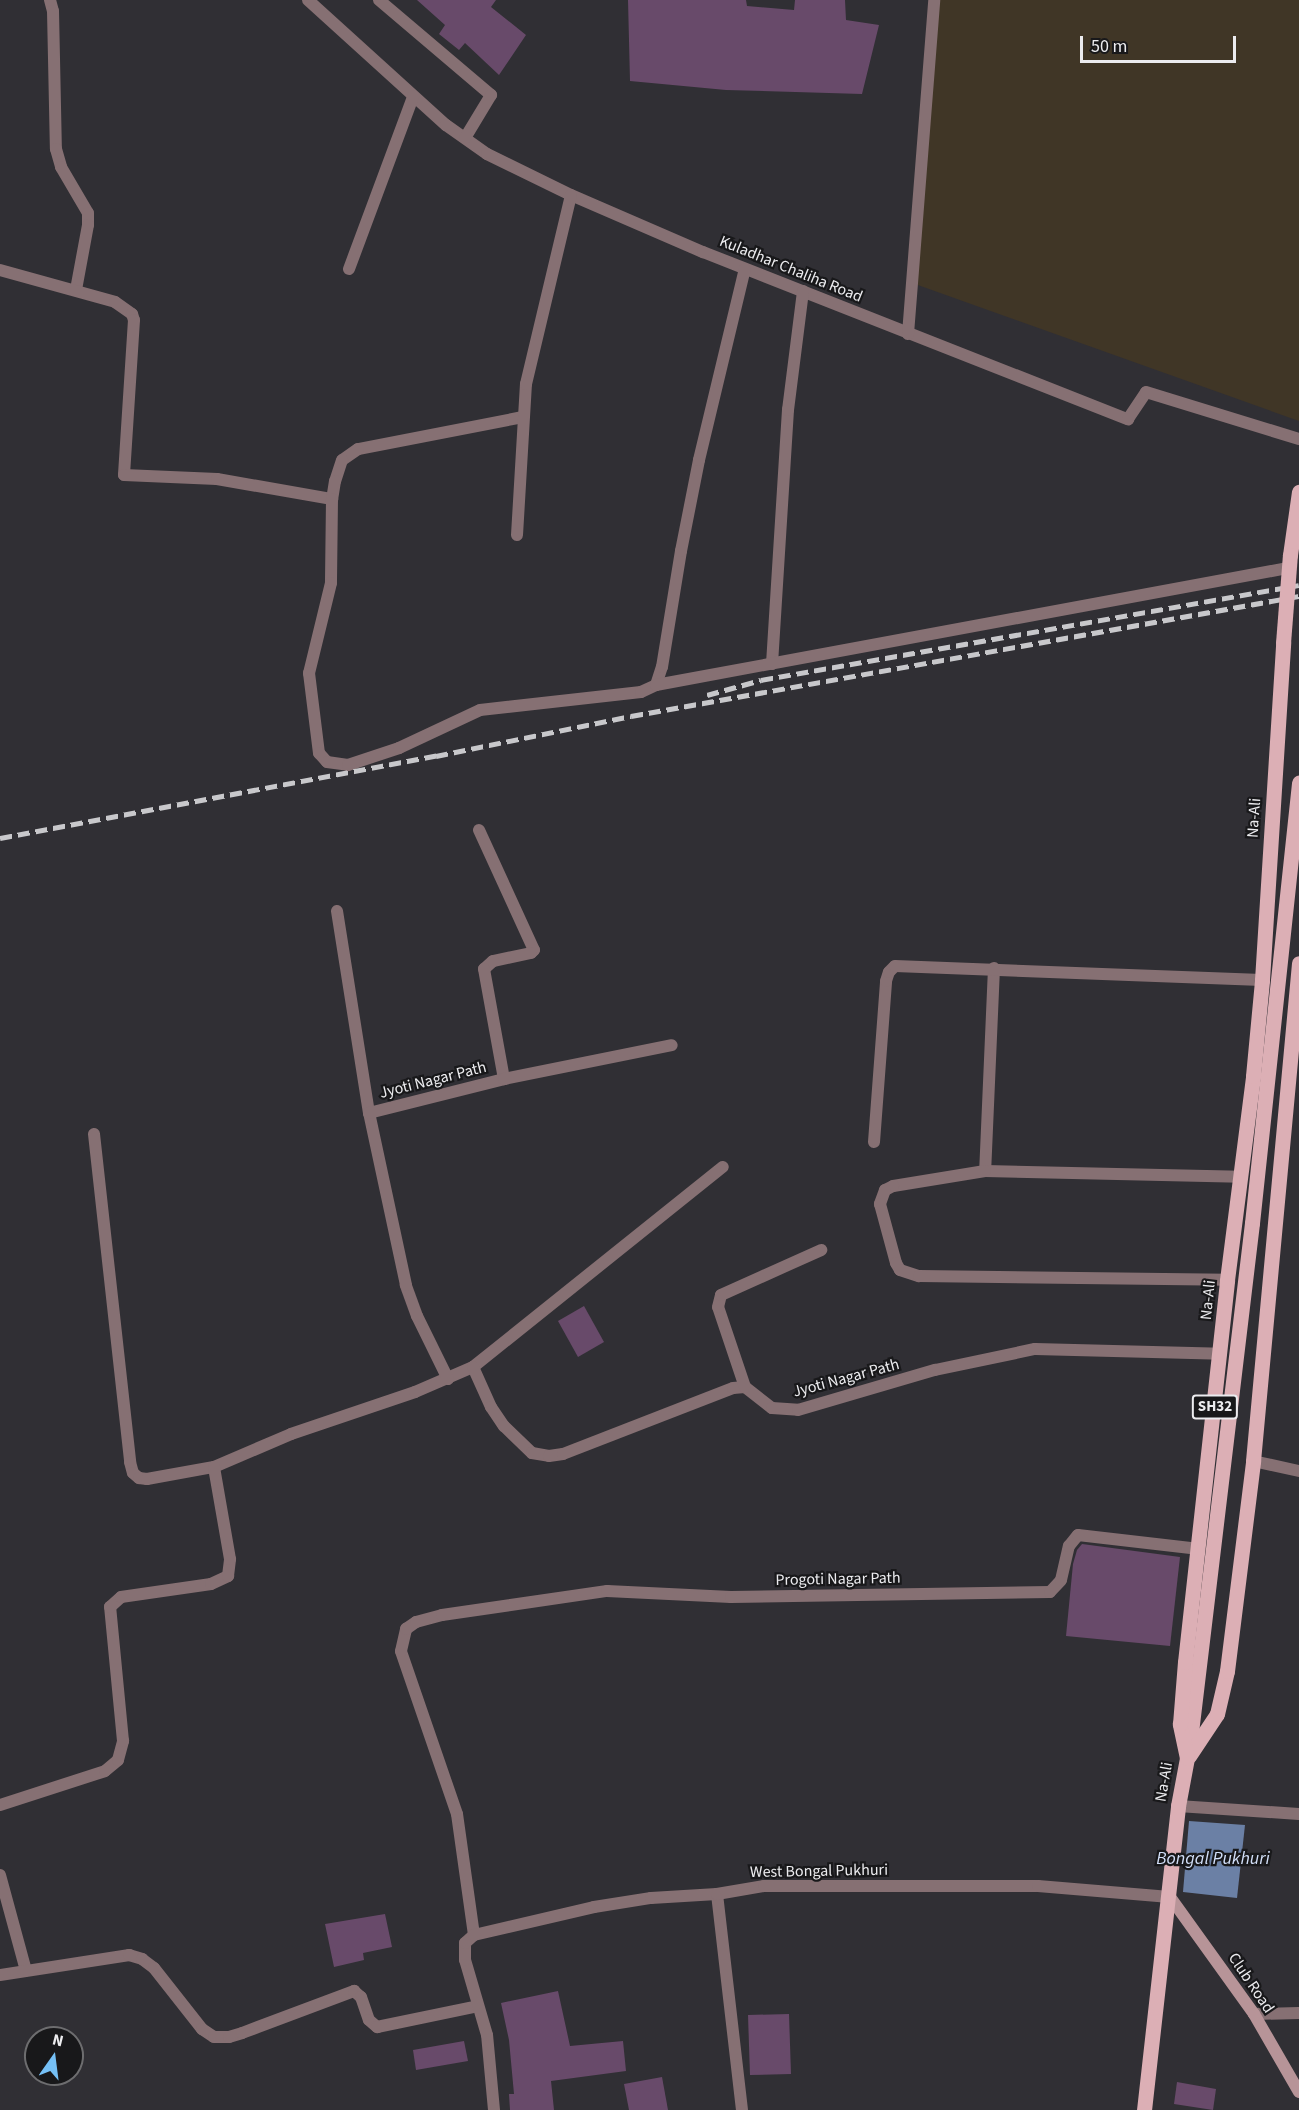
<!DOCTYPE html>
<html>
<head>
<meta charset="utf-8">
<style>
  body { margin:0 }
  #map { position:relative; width:1299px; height:2110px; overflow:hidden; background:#302f34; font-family:"Source Sans 3",sans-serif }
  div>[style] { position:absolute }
  .education>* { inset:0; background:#403626 }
  .water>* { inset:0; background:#6b80a5 }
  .building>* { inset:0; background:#684a6a }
  .street>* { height:12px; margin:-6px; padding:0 6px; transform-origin:6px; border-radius:6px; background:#867073 }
  .secondary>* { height:12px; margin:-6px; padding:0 6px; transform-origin:6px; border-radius:6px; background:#b79498 }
  .primary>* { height:15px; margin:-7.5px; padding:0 7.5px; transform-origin:7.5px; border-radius:7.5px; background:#dcafb5 }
  .rail>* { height:4.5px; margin-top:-2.25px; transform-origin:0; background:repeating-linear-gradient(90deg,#c8c8cb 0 12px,transparent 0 18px) }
  .primary-bridge>* { height:15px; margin:-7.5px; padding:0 7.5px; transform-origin:7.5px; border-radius:7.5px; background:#dcafb5 }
  span { translate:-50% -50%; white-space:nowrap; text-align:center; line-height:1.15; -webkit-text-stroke:4.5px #18181a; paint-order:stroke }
  .shield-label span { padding:2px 4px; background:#18181a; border:2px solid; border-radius:4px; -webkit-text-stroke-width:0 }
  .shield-label { font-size:15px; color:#ececef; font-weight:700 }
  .street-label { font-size:16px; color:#ececef }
  .water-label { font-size:18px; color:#d2dff8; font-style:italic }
  .north { position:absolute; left:24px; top:2026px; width:60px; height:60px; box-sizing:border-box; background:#18181a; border:2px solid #6d6d6f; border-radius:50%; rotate:14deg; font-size:16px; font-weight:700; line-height:24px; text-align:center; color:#ececef }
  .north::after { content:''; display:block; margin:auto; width:21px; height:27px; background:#75c0f6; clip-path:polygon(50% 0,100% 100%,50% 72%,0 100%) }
  .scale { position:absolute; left:1080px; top:36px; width:156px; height:27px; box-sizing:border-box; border:3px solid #ececef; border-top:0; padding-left:8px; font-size:18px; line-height:21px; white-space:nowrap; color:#ececef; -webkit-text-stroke:4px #18181a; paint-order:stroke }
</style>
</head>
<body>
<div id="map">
  <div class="education">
    <i style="clip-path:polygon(938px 0,1299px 0,1299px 421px,915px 284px)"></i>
  </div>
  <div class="water">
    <i style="clip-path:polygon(1189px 1821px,1245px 1825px,1237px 1898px,1183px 1892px)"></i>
  </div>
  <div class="building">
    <i style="clip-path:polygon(417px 0,496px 0,491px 7px,526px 35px,499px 75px,465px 43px,459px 50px,439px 34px,445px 25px)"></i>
    <i style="clip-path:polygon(628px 0,746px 0,747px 6px,794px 10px,795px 0,845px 0,846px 20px,879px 25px,862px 94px,726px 90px,630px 81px)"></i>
    <i style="clip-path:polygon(584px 1306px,604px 1342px,578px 1357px,558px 1321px)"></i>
    <i style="clip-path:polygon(1082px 1544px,1180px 1557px,1170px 1646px,1066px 1636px,1073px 1564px,1077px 1550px)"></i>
    <i style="clip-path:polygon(385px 1914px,392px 1947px,363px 1953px,364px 1960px,334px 1967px,325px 1924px)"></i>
    <i style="clip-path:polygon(558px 1991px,570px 2046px,623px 2041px,626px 2071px,551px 2081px,554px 2110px,510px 2110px,509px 2094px,514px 2094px,509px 2040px,501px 2003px)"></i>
    <i style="clip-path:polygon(789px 2014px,791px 2074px,750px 2075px,748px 2015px)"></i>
    <i style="clip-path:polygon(464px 2041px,468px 2061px,416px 2070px,413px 2050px)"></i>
    <i style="clip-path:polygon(662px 2077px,668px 2110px,629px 2110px,624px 2084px)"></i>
    <i style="clip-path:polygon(1177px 2082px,1216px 2089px,1213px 2110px,1174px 2104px)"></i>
  </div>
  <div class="street">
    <i style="left:50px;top:0;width:11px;rotate:75deg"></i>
    <i style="left:53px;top:11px;width:138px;rotate:88.8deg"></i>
    <i style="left:56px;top:149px;width:19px;rotate:74deg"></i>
    <i style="left:61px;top:167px;width:53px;rotate:59.6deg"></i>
    <i style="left:88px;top:213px;width:12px;rotate:90deg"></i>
    <i style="left:88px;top:225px;width:66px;rotate:100.5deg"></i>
    <i style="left:308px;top:0;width:186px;rotate:42.2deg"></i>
    <i style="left:446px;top:125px;width:50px;rotate:35.3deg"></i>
    <i style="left:487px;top:154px;width:93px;rotate:26deg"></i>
    <i style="left:571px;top:195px;width:144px;rotate:23.4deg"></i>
    <i style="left:703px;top:252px;width:457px;rotate:21.5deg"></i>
    <i style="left:1128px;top:419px;width:32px;rotate:-56deg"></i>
    <i style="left:1146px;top:392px;width:160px;rotate:17.1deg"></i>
    <i style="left:379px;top:0;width:147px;rotate:40.3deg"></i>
    <i style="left:491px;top:95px;width:50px;rotate:121.2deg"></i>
    <i style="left:349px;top:269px;width:184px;rotate:-69.6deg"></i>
    <i style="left:0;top:270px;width:119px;rotate:15.5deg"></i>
    <i style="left:115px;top:302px;width:21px;rotate:35deg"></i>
    <i style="left:132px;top:314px;width:6px;rotate:72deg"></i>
    <i style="left:134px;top:320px;width:155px;rotate:93.7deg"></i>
    <i style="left:124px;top:475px;width:93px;rotate:2.5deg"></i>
    <i style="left:217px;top:479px;width:117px;rotate:9.9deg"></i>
    <i style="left:908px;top:334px;width:335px;rotate:-85.5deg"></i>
    <i style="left:523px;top:417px;width:168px;rotate:169deg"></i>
    <i style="left:358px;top:449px;width:19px;rotate:145deg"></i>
    <i style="left:342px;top:460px;width:22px;rotate:108deg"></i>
    <i style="left:335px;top:481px;width:18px;rotate:99deg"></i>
    <i style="left:332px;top:499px;width:84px;rotate:90.7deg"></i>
    <i style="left:331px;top:583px;width:93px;rotate:103.7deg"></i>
    <i style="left:309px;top:673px;width:81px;rotate:82.9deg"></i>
    <i style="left:319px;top:753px;width:12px;rotate:48deg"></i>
    <i style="left:327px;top:762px;width:21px;rotate:8deg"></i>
    <i style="left:348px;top:765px;width:54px;rotate:-18.4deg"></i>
    <i style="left:399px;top:748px;width:89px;rotate:-25.1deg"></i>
    <i style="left:480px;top:710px;width:162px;rotate:-6.4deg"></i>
    <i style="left:641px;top:692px;width:17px;rotate:-25deg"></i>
    <i style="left:656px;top:685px;width:19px;rotate:-72deg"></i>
    <i style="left:662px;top:667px;width:118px;rotate:-80.7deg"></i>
    <i style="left:681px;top:551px;width:93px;rotate:-78.8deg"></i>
    <i style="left:699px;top:460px;width:196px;rotate:-76.5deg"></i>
    <i style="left:517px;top:535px;width:151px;rotate:-86.6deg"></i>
    <i style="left:526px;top:384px;width:194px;rotate:-76.6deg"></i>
    <i style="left:772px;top:664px;width:255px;rotate:-86.4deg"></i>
    <i style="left:788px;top:410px;width:120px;rotate:-82.8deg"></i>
    <i style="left:656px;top:685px;width:643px;rotate:-10.49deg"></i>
    <i style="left:479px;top:830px;width:132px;rotate:65.4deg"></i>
    <i style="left:534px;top:950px;width:4px;rotate:135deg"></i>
    <i style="left:531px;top:953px;width:39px;rotate:168deg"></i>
    <i style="left:493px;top:961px;width:12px;rotate:138deg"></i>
    <i style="left:484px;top:969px;width:112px;rotate:79.7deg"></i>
    <i style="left:337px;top:911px;width:205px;rotate:81deg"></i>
    <i style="left:994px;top:968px;width:203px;rotate:92.5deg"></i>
    <i style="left:985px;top:1171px;width:255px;rotate:1.3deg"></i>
    <i style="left:94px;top:1134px;width:330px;rotate:83.7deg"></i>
    <i style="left:130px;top:1462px;width:11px;rotate:75deg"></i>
    <i style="left:133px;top:1473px;width:8px;rotate:40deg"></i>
    <i style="left:139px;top:1478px;width:8px;rotate:7deg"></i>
    <i style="left:147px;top:1479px;width:68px;rotate:-10.2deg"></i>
    <i style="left:214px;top:1467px;width:84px;rotate:-23.2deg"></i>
    <i style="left:291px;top:1434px;width:131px;rotate:-18.7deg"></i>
    <i style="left:415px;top:1392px;width:63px;rotate:-23.3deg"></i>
    <i style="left:473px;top:1367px;width:320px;rotate:-38.7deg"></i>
    <i style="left:874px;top:1142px;width:161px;rotate:-85.7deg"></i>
    <i style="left:886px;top:981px;width:9px;rotate:-72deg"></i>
    <i style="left:889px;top:972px;width:8px;rotate:-45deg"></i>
    <i style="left:895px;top:966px;width:367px;rotate:2.2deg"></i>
    <i style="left:985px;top:1171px;width:93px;rotate:170.7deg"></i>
    <i style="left:893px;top:1186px;width:9px;rotate:153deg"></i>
    <i style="left:885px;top:1190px;width:15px;rotate:110deg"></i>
    <i style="left:880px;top:1204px;width:61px;rotate:74.8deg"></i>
    <i style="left:896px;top:1263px;width:8px;rotate:60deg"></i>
    <i style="left:900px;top:1270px;width:20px;rotate:18deg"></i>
    <i style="left:919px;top:1276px;width:308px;rotate:0.7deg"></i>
    <i style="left:473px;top:1367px;width:44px;rotate:65.8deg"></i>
    <i style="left:491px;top:1407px;width:23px;rotate:56deg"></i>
    <i style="left:504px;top:1426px;width:39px;rotate:44deg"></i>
    <i style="left:532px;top:1453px;width:17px;rotate:10deg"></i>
    <i style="left:549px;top:1456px;width:14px;rotate:-8deg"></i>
    <i style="left:563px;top:1454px;width:182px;rotate:-21.2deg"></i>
    <i style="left:733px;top:1388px;width:12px;rotate:-5deg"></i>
    <i style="left:745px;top:1387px;width:34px;rotate:38deg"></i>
    <i style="left:772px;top:1408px;width:26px;rotate:4deg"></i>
    <i style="left:798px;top:1410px;width:143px;rotate:-16.3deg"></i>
    <i style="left:935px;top:1370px;width:102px;rotate:-11.9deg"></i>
    <i style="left:1035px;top:1349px;width:186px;rotate:1.5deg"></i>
    <i style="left:448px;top:1379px;width:70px;rotate:-116.2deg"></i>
    <i style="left:417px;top:1316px;width:33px;rotate:-110deg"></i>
    <i style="left:406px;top:1285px;width:176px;rotate:-102.1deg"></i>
    <i style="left:369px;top:1113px;width:139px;rotate:-14.1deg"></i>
    <i style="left:504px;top:1079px;width:171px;rotate:-11.4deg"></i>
    <i style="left:745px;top:1387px;width:84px;rotate:-108.6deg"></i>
    <i style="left:718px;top:1307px;width:12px;rotate:-76deg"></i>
    <i style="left:721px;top:1295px;width:110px;rotate:-24.2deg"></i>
    <i style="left:1253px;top:1461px;width:47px;rotate:12.3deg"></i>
    <i style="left:0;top:1805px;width:110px;rotate:-17.9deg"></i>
    <i style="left:105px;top:1771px;width:17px;rotate:-40deg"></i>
    <i style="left:118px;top:1760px;width:20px;rotate:-75deg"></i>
    <i style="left:123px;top:1741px;width:135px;rotate:-95.5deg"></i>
    <i style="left:110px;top:1607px;width:15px;rotate:-42deg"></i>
    <i style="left:121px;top:1597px;width:91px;rotate:-8.2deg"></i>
    <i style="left:211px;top:1584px;width:19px;rotate:-25deg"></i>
    <i style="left:228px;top:1576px;width:17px;rotate:-83deg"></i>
    <i style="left:230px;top:1559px;width:93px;rotate:-99.9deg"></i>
    <i style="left:1178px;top:1806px;width:121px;rotate:3.8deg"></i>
    <i style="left:0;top:1875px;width:99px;rotate:74.8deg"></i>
    <i style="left:717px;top:1894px;width:217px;rotate:83.4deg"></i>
    <i style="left:474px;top:1935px;width:122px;rotate:-98deg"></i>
    <i style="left:457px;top:1814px;width:172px;rotate:-109deg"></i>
    <i style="left:401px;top:1651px;width:23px;rotate:-77deg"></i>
    <i style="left:406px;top:1629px;width:12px;rotate:-35deg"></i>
    <i style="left:416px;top:1622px;width:27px;rotate:-15deg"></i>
    <i style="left:442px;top:1615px;width:167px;rotate:-8.3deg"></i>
    <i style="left:607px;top:1591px;width:124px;rotate:2.8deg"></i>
    <i style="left:731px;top:1597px;width:319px;rotate:-0.9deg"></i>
    <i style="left:1050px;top:1592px;width:16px;rotate:-47deg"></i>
    <i style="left:1061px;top:1580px;width:35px;rotate:-77deg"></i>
    <i style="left:1069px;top:1546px;width:14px;rotate:-51deg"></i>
    <i style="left:1078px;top:1535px;width:122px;rotate:6.6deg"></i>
    <i style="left:0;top:1975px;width:131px;rotate:-8.8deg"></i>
    <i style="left:129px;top:1955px;width:14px;rotate:17deg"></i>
    <i style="left:142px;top:1959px;width:15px;rotate:37deg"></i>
    <i style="left:154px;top:1968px;width:78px;rotate:51.8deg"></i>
    <i style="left:202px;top:2029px;width:14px;rotate:34deg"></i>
    <i style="left:214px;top:2037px;width:15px"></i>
    <i style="left:229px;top:2037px;width:14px;rotate:-17deg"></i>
    <i style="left:242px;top:2033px;width:120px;rotate:-20.6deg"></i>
    <i style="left:354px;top:1991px;width:9px;rotate:41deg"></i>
    <i style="left:361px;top:1997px;width:24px;rotate:71deg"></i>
    <i style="left:369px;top:2020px;width:11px;rotate:41deg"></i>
    <i style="left:377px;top:2027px;width:103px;rotate:-11.7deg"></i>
    <i style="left:1254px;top:2014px;width:45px;rotate:-1.3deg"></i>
    <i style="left:494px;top:2110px;width:75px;rotate:-95.3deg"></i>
    <i style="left:487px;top:2035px;width:78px;rotate:-106.3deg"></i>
    <i style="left:465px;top:1960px;width:17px;rotate:-90deg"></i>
    <i style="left:465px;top:1943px;width:12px;rotate:-42deg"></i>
    <i style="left:474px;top:1935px;width:123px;rotate:-13.1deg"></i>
    <i style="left:594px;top:1907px;width:58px;rotate:-9deg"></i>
    <i style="left:651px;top:1898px;width:66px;rotate:-3.5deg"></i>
    <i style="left:717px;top:1894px;width:48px;rotate:-9.7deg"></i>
    <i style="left:764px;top:1886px;width:274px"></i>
    <i style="left:1038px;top:1886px;width:132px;rotate:4.8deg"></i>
  </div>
  <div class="secondary">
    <i style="left:1170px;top:1897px;width:144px;rotate:54.3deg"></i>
    <i style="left:1254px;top:2014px;width:90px;rotate:60deg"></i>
  </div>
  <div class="primary">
    <i style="left:1290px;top:555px;width:64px;rotate:-81.9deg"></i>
    <i style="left:1189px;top:1749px;width:530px;rotate:-83.17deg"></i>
    <i style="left:1252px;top:1223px;width:443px;rotate:-83.9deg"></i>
    <i style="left:1189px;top:1756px;width:50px;rotate:-56.3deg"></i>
    <i style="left:1217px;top:1714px;width:44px;rotate:-76.9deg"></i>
    <i style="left:1227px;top:1671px;width:212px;rotate:-82.9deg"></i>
    <i style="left:1253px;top:1461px;width:500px;rotate:-84.72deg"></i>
    <i style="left:1144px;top:2110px;width:306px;rotate:-83.6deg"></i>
    <i style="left:1178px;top:1806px;width:49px;rotate:-79.4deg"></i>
    <i style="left:1187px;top:1758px;width:35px;rotate:-102deg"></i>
    <i style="left:1180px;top:1724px;width:62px;rotate:-85.4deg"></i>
    <i style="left:1185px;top:1662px;width:384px;rotate:-83.7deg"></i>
    <i style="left:1227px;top:1280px;width:206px;rotate:-82.7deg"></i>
    <i style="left:1253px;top:1076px;width:96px;rotate:-84.6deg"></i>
    <i style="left:1262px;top:980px;width:338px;rotate:-86.4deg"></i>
  </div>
  <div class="rail">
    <i style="left:707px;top:695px;width:56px;rotate:-15.5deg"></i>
    <i style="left:761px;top:680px;width:546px;rotate:-10.01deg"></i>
    <i style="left:0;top:838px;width:444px;rotate:-10.7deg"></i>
    <i style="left:436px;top:756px;width:199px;rotate:-11.6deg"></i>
    <i style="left:631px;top:716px;width:679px;rotate:-10.18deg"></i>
  </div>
  <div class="primary-bridge">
    <i style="left:1283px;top:643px;width:88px;rotate:-85.5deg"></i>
  </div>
  <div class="shield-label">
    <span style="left:1215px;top:1407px">SH32</span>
  </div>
  <div class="street-label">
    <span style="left:791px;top:269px;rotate:22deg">Kuladhar Chaliha Road</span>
    <span style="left:1254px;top:818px;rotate:-86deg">Na-Ali</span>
    <span style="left:433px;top:1080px;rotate:-14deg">Jyoti Nagar Path</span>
    <span style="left:1208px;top:1300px;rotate:-84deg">Na-Ali</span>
    <span style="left:846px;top:1378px;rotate:-15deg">Jyoti Nagar Path</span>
    <span style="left:838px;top:1579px;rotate:-1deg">Progoti Nagar Path</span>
    <span style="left:1164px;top:1782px;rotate:-80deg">Na-Ali</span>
    <span style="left:819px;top:1871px;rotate:-1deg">West Bongal Pukhuri</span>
    <span style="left:1251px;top:1983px;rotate:56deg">Club Road</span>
  </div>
  <div class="water-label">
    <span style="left:1213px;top:1859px">Bongal Pukhuri</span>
  </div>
  <div class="north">N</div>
  <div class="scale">50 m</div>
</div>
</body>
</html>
